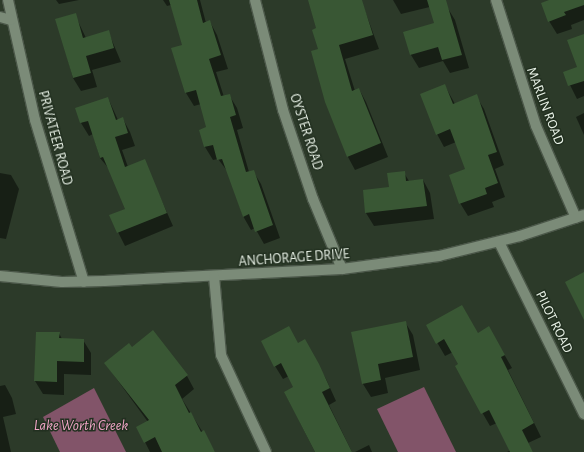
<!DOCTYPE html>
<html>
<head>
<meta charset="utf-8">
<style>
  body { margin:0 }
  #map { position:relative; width:584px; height:452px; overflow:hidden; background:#2c3a29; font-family:"Alegreya Sans",sans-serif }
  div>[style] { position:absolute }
  .water>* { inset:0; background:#825469 }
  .shadow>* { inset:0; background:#0007 }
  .building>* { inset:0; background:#395734 }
  .roads { filter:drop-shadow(1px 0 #4b5749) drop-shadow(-1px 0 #4b5749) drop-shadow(0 1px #4b5749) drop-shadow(0 -1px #4b5749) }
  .minor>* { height:10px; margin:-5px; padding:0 5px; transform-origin:5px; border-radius:5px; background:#7b8b78 }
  span { translate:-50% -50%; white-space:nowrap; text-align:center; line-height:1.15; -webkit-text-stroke:3px #223020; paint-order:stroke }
  .street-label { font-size:14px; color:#e9f2e7 }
  .water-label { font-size:15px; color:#f0a5c6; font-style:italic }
</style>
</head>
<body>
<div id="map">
  <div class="water">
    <i style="clip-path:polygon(424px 387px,456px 452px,398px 452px,377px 409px)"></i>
    <i style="clip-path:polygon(94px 388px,126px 452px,60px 452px,43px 417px)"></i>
  </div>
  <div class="shadow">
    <i style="clip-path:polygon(56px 0,79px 0,59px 4px)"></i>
    <i style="clip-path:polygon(163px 0,200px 0,206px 23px,210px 22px,217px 35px,228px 69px,216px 72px,224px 97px,229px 95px,237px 108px,243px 128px,237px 130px,249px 172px,253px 171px,261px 184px,280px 238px,264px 244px,255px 228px,251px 230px,243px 216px,228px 172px,218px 159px,213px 160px,205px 147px,200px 130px,208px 128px,201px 104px,194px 106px,186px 93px,173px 49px,183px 46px,171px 5px,167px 6px)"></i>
    <i style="clip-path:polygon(309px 0,361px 0,379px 49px,345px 59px,355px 91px,359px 89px,366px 102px,388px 157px,355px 170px,348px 157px,313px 52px,319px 50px,318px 29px)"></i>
    <i style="clip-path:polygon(441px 0,442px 4px,401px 14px,393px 0)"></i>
    <i style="clip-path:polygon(552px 0,584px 0,584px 20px,571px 25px,572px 29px,557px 34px,549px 21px)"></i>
    <i style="clip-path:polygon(447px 7px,455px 20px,469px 68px,450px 73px,443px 61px,419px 68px,411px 55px,405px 33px,435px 24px)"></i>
    <i style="clip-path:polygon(75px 15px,86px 38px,108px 31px,121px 62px,92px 70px,97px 87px,81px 91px,73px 78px,57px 20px)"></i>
    <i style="clip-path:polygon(584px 35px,584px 96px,577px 99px,564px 73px,579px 67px)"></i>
    <i style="clip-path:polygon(445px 86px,455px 104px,476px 96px,484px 109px,504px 165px,495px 169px,505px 197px,492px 202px,494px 207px,468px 216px,460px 203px,467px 170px,456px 142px,444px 147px,437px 134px)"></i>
    <i style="clip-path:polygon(108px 98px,118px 120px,123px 119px,130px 132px,135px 146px,122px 150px,128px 167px,144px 161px,173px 226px,125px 246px,110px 216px,126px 209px,110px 170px,100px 158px,93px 134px,89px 136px,81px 123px)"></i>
    <i style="clip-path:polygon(584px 113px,584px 135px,576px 117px)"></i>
    <i style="clip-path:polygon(0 173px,11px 175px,19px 189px,6px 239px,0 238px)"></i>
    <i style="clip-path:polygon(404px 173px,409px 181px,423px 180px,430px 193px,434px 219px,374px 226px,366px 213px,364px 191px,390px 188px)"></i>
    <i style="clip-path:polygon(405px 322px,413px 335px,420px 370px,385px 378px,388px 393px,371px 397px,363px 384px,352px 333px)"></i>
    <i style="clip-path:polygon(427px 325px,478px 334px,489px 328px,512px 368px,508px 370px,541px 437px,528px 443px,533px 452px,507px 452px,511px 450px,497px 423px,490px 426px,456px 367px,460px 365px,453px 352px,445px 356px)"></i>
    <i style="clip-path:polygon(59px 333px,62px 339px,83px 340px,91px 353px,91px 375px,64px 374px,64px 395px,43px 394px,35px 381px)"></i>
    <i style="clip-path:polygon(298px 344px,312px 354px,326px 379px,336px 401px,329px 405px,352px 452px,315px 452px,285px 393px,295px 387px,289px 376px,283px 379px,275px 366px)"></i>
    <i style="clip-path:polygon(132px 348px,187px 376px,194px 389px,182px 399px,215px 452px,150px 452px,145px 442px,148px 422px,105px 363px)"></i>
    <i style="clip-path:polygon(5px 385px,12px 398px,16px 414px,3px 417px,11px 452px,0 452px,0 386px)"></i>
    <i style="clip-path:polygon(369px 445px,372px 452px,355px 452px)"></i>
  </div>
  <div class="building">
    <i style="clip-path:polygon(169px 0,197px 0,203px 23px,210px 20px,221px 55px,209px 59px,221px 96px,230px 94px,236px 115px,230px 117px,246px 172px,254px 170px,273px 225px,255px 232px,249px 214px,243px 217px,222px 159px,217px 160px,213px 145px,204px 147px,199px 130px,206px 127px,196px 90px,185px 93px,171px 48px,182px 45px)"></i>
    <i style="clip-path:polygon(308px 0,362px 0,373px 35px,339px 45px,352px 91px,359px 88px,381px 143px,347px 157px,325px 102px,311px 51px,318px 49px,312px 30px,316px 28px)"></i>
    <i style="clip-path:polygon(427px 0,446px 0,462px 55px,442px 60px,438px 47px,410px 55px,403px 32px,434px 23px)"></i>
    <i style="clip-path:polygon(549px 0,584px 0,584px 5px,564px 12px,566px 15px,548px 22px,541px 3px)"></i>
    <i style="clip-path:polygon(76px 13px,83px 38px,109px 30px,114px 48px,86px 56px,91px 73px,73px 78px,55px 19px)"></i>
    <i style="clip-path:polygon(584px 34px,584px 81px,568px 86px,563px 72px,577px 67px,567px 40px)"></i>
    <i style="clip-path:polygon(445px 84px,453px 104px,477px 94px,497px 152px,488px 155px,498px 183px,485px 188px,487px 194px,459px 204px,449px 175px,465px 169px,450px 129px,436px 135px,420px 94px)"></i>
    <i style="clip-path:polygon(108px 97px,116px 120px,123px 117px,128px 133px,115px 137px,125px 167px,145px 159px,167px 213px,117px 233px,109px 215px,125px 209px,103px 157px,100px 158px,88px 121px,80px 123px,75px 108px)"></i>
    <i style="clip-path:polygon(405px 171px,406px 181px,423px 179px,427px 206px,365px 213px,363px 190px,389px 187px,387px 173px)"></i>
    <i style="clip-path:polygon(584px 272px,584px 320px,565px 282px)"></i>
    <i style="clip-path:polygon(462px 305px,478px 333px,489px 326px,505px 355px,501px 357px,534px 423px,522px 430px,533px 452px,510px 452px,489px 410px,481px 414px,455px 366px,458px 364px,444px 339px,436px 344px,426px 325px)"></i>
    <i style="clip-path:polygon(406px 321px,413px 357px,378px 364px,381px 380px,362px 384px,351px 332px)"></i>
    <i style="clip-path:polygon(289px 326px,298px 343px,305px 339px,319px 364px,330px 388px,322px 392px,352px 452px,315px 452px,284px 392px,293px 387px,281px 363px,274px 367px,261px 341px)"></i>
    <i style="clip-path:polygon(153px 330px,188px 375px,175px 385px,189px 413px,191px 412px,201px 432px,204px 430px,215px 452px,162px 452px,155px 437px,144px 443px,136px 427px,149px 420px,104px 363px,129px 343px,132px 347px)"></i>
    <i style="clip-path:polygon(36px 332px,60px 332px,59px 338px,84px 339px,84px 362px,57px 361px,57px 382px,34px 381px)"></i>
  </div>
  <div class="roads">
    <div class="minor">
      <i style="left:8px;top:0;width:123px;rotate:77.3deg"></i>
      <i style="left:35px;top:120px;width:169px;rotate:73.2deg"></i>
      <i style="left:255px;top:0;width:114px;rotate:75.7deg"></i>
      <i style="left:283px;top:110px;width:94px;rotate:71.4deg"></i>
      <i style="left:313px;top:199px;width:76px;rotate:67.5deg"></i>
      <i style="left:496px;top:0;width:132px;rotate:72.4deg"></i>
      <i style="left:536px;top:126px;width:100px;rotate:66.5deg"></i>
      <i style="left:0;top:17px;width:11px;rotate:15deg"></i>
      <i style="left:499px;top:242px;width:192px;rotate:63.7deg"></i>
      <i style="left:0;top:276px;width:62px;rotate:5.5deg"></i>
      <i style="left:62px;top:282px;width:42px;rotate:-1.4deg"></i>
      <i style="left:104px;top:281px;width:238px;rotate:-2.9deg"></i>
      <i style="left:342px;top:269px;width:98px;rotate:-7.6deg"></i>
      <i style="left:439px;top:256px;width:83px;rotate:-13.9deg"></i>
      <i style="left:520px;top:236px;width:67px;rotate:-18.2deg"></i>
      <i style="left:214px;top:276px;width:79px;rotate:84.9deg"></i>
      <i style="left:221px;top:355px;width:107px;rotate:65.1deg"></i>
    </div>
  </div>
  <div class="street-label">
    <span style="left:545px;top:106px;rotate:69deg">MARLIN ROAD</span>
    <span style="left:306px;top:132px;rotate:72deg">OYSTER ROAD</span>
    <span style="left:55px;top:138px;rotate:75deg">PRIVATEER ROAD</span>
    <span style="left:294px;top:258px;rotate:-4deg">ANCHORAGE DRIVE</span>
    <span style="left:554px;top:322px;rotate:64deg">PILOT ROAD</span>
  </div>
  <div class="water-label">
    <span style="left:81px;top:426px">Lake Worth Creek</span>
  </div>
</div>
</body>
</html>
